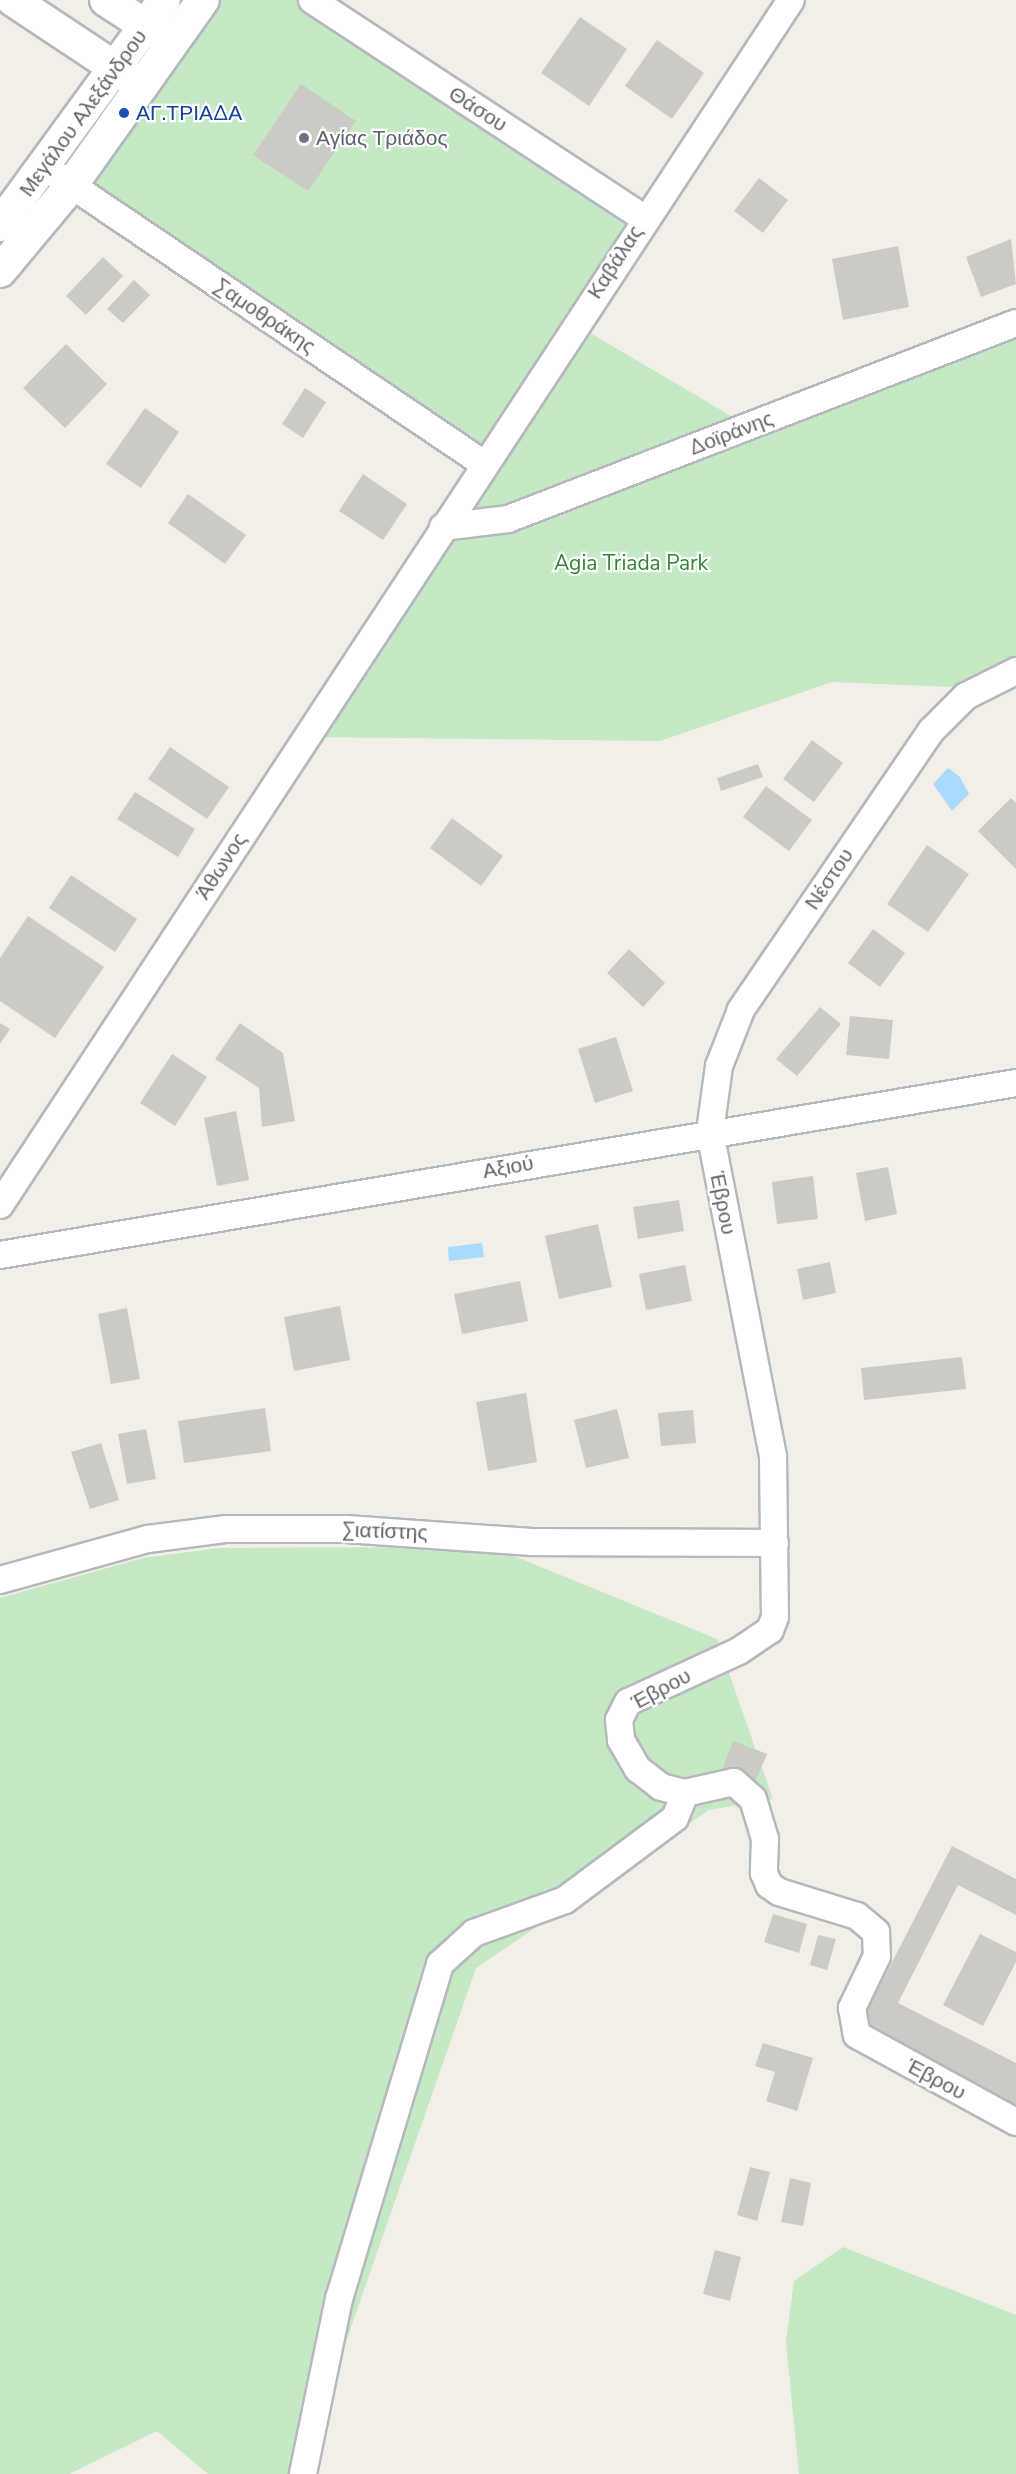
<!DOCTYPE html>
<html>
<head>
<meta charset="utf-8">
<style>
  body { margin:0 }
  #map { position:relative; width:1016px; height:2474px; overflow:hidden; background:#f1efe8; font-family:"Nunito Sans",sans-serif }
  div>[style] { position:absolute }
  .green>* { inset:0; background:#c5e8c5 }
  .water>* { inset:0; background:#aadaff }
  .building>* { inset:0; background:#cccac5 }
  .roads { filter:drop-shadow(2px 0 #b5b8bc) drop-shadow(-2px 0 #b5b8bc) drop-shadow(0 2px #b5b8bc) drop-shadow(0 -2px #b5b8bc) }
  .minor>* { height:26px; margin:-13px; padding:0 13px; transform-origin:13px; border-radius:13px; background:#fff }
  .tertiary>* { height:32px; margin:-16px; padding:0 16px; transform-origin:16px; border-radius:16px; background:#fff }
  .dots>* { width:16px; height:16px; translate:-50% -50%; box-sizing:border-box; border:3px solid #fff; border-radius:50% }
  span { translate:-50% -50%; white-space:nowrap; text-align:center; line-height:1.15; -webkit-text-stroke:4.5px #fff; paint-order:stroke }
  .street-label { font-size:21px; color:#5f6368 }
  .transit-label { font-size:21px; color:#164399 }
  .left { translate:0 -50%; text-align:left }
  .worship-label { font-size:21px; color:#5b616d }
  .park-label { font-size:21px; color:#348238 }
</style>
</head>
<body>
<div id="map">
  <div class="green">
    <i style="clip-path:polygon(203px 0,313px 0,644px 218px,575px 324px,748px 426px,1016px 322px,1016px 672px,979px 688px,832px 682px,660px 741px,305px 737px,484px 464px,70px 187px)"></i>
    <i style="clip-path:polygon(492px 1547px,717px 1639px,773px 1799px,709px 1810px,476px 1968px,300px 2474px,208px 2474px,157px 2431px,69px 2474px,0 2474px,0 1598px,143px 1558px,219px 1548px)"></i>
    <i style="clip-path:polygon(843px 2247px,1016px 2315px,1016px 2474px,799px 2474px,786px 2342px,794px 2281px)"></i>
  </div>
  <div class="water">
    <i style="clip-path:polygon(948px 768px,960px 777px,969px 794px,952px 811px,933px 784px)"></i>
    <i style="clip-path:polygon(482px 1243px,484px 1257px,449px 1261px,448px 1247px)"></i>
  </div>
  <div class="building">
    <i style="clip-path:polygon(580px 17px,627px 49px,589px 106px,541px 73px)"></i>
    <i style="clip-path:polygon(657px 40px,704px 73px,672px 119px,625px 86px)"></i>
    <i style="clip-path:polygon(301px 84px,356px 121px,308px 191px,253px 155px)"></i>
    <i style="clip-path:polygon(759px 178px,788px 200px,763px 233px,734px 211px)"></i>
    <i style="clip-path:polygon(1011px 239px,1016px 284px,981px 297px,966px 257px)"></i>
    <i style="clip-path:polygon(898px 246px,909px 307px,843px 320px,832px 259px)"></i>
    <i style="clip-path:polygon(103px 257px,123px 276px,86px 315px,66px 296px)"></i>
    <i style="clip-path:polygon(134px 280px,150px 295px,123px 323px,107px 309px)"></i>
    <i style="clip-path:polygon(66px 344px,107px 384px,65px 428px,23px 388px)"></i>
    <i style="clip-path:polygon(305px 388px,326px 402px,303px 438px,282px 424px)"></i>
    <i style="clip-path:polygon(145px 408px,179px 432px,141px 488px,106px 464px)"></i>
    <i style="clip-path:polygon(363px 474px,407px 504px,383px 540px,339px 511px)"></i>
    <i style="clip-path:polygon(188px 494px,246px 535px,225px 564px,168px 523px)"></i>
    <i style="clip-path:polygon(812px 740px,843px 763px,814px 802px,783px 779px)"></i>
    <i style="clip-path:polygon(170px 747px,229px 787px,207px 819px,148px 779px)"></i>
    <i style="clip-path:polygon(758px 764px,763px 777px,721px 791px,717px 778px)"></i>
    <i style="clip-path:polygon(766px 786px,812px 820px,789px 851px,743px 817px)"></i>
    <i style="clip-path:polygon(135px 792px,195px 829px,178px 857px,117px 819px)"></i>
    <i style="clip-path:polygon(1011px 798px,1016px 803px,1016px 869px,978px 831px)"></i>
    <i style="clip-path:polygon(452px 818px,503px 856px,481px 886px,430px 848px)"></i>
    <i style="clip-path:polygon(927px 845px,969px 874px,928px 932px,887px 904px)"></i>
    <i style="clip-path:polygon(71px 875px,137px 919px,115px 952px,49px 908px)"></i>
    <i style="clip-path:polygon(28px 916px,104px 967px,55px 1038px,0 1001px,0 958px)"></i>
    <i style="clip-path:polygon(873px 929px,905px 953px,880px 987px,848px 963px)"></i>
    <i style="clip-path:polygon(629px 949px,665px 983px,643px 1007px,607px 973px)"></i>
    <i style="clip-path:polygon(820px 1007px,841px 1024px,797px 1076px,776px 1059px)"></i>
    <i style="clip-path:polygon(850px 1016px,893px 1020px,889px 1059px,846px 1055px)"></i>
    <i style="clip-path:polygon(0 1023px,10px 1029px,0 1044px)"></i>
    <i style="clip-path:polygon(240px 1023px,283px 1053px,295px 1121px,262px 1127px,259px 1088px,215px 1059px)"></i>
    <i style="clip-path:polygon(616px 1037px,633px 1091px,595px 1103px,578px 1049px)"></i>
    <i style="clip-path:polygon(172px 1054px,207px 1077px,175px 1126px,140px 1103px)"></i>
    <i style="clip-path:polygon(236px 1111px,249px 1180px,217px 1186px,204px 1118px)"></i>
    <i style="clip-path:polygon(888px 1167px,897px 1214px,865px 1221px,856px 1173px)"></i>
    <i style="clip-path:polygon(813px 1176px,818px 1219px,777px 1224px,772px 1182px)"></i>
    <i style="clip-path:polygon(679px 1200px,684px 1231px,638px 1239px,633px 1207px)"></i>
    <i style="clip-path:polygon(598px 1224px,612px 1287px,559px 1299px,545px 1236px)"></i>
    <i style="clip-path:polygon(830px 1262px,836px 1293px,803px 1300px,797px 1269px)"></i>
    <i style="clip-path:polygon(685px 1265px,692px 1301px,646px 1310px,639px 1274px)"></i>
    <i style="clip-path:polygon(520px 1281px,528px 1321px,462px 1334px,454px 1294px)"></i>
    <i style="clip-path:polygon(340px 1306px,350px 1360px,294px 1371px,284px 1317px)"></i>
    <i style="clip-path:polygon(127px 1308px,140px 1379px,111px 1384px,98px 1314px)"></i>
    <i style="clip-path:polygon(962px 1357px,966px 1389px,864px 1400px,861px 1368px)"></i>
    <i style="clip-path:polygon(526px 1393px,537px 1462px,488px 1471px,476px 1402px)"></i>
    <i style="clip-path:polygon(265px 1408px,271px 1451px,184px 1463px,178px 1421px)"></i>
    <i style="clip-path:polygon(617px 1409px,629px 1458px,586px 1468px,574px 1420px)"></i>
    <i style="clip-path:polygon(693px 1410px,696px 1443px,661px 1446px,658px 1413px)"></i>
    <i style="clip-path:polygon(146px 1429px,156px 1479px,127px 1484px,118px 1434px)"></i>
    <i style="clip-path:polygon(101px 1443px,119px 1500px,90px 1509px,71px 1452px)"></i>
    <i style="clip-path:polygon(733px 1741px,767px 1754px,756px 1780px,723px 1767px)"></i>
    <i style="clip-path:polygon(952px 1846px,1016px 1879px,1016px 1915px,958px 1885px,898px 2003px,1016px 2063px,1016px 2105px,860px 2024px)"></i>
    <i style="clip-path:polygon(773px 1914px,807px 1924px,799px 1953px,764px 1942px)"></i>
    <i style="clip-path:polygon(980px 1934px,1016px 1952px,1016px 1962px,983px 2026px,943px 2005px)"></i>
    <i style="clip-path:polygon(818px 1935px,836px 1939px,827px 1970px,810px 1965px)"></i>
    <i style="clip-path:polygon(763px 2043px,813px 2058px,797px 2111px,766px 2101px,775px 2072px,755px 2066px)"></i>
    <i style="clip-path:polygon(750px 2167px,770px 2172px,757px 2221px,737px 2215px)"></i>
    <i style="clip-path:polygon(790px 2178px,811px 2183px,803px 2226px,781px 2222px)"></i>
    <i style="clip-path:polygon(715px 2250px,741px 2257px,730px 2301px,703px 2294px)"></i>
  </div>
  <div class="roads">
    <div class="minor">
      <i style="left:312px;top:0;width:397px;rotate:33.3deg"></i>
      <i style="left:46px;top:168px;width:529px;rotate:34.05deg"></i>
      <i style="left:443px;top:527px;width:65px;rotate:-7deg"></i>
      <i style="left:508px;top:519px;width:544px;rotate:-21.1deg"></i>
      <i style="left:1016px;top:671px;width:56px;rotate:153.4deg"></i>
      <i style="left:966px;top:696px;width:49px;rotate:135deg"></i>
      <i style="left:931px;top:731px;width:338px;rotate:124.3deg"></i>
      <i style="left:741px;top:1010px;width:60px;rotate:111.4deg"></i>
      <i style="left:719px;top:1066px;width:67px;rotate:97.8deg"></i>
      <i style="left:710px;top:1132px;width:331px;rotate:79deg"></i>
      <i style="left:773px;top:1457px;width:160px;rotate:89.3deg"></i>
      <i style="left:775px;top:1617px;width:14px;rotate:111deg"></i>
      <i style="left:770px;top:1630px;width:37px;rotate:146deg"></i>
      <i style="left:739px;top:1651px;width:122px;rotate:155.3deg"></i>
      <i style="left:628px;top:1702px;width:20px;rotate:117deg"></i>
      <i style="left:619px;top:1720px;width:20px;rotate:84deg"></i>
      <i style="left:621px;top:1740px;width:34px;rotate:60deg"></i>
      <i style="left:638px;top:1769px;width:29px;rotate:38deg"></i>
      <i style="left:661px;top:1787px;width:25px;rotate:14deg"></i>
      <i style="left:685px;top:1793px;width:50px;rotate:-12.7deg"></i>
      <i style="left:734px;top:1782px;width:25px;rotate:42deg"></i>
      <i style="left:753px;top:1799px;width:42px;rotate:73.3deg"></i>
      <i style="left:765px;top:1839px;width:34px;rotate:92deg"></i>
      <i style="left:764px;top:1873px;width:13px;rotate:67deg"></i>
      <i style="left:769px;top:1885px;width:12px;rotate:35deg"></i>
      <i style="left:779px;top:1892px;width:82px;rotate:17.1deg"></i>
      <i style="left:857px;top:1916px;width:25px;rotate:40deg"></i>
      <i style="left:876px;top:1932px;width:24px;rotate:88deg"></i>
      <i style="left:877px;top:1956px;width:58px;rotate:115.7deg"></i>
      <i style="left:852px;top:2008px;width:27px;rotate:80deg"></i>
      <i style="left:857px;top:2035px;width:181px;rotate:28.7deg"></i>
      <i style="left:0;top:1205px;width:1441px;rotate:-56.72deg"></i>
      <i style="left:0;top:1255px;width:1030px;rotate:-9.61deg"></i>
      <i style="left:0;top:1580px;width:154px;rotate:-15.5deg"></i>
      <i style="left:148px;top:1539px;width:79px;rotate:-7.3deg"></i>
      <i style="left:226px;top:1529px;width:120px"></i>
      <i style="left:346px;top:1529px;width:186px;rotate:4deg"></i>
      <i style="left:532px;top:1542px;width:243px;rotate:0.2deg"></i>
      <i style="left:303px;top:2474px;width:179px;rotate:-78.4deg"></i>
      <i style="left:339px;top:2299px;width:350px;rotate:-73.2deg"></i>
      <i style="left:440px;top:1964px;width:46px;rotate:-42.4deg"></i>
      <i style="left:474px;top:1933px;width:97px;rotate:-19.9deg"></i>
      <i style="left:565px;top:1900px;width:137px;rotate:-36.7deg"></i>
      <i style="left:675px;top:1818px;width:27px;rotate:-68deg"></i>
    </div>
    <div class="tertiary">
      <i style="left:13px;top:0;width:146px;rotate:33.6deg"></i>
      <i style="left:106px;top:0;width:68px;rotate:33deg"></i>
      <i style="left:0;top:225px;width:278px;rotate:-53.9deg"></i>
      <i style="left:0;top:271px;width:109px;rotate:-50.2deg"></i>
      <i style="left:70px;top:187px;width:229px;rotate:-54.6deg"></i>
    </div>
  </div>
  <div class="dots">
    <i style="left:124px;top:113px;background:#1a4fb4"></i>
    <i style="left:304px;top:138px;background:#6b7280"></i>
  </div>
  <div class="street-label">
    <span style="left:478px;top:109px;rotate:33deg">Θάσου</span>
    <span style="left:83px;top:113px;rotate:-54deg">Μεγάλου Αλεξάνδρου</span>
    <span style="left:615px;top:262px;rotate:-57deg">Καβάλας</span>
    <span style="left:265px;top:316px;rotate:34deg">Σαμοθράκης</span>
    <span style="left:731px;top:433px;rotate:-21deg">Δοϊράνης</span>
    <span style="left:221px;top:866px;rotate:-57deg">Άθωνος</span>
    <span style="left:829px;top:879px;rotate:-56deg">Νέστου</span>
    <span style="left:508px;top:1167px;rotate:-10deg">Αξιού</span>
    <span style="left:723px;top:1203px;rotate:79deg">Έβρου</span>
    <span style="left:385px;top:1531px;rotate:2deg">Σιατίστης</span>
    <span style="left:661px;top:1689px;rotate:-28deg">Έβρου</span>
    <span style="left:936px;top:2079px;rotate:28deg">Έβρου</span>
  </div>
  <div class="transit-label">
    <span class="left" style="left:136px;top:113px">ΑΓ.ΤΡΙΑΔΑ</span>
  </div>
  <div class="worship-label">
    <span class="left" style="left:316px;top:138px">Αγίας Τριάδος</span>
  </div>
  <div class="park-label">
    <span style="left:631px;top:563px">Agia Triada Park</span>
  </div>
</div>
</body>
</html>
